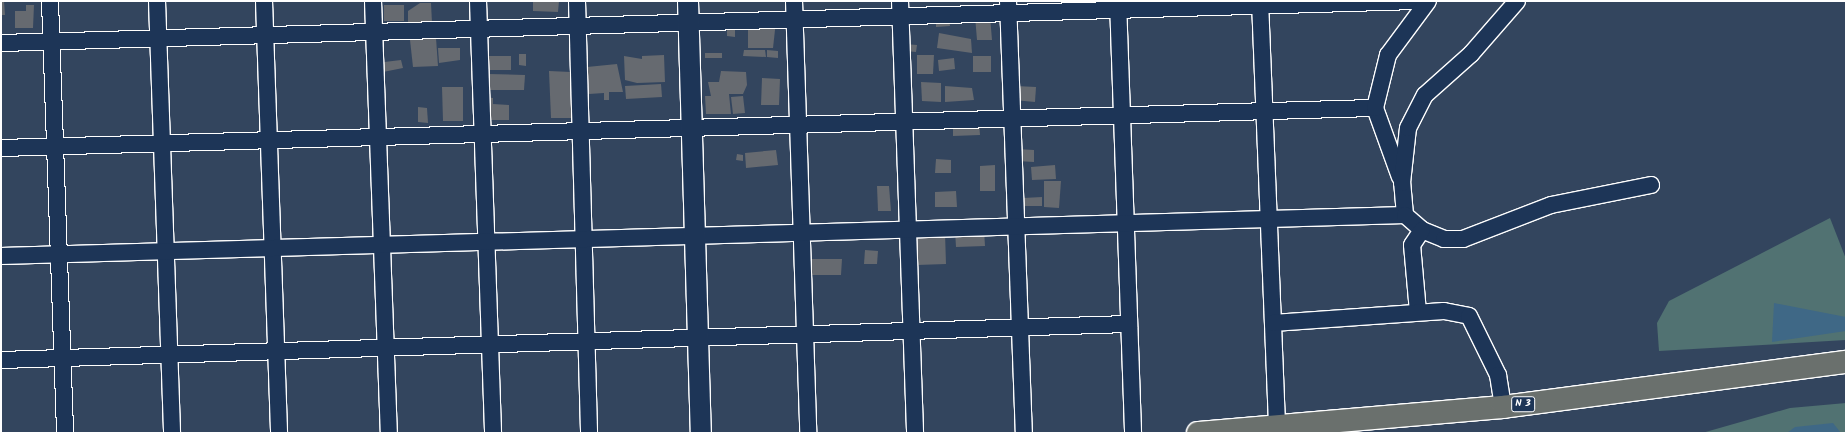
<!DOCTYPE html>
<html>
<head>
<meta charset="utf-8">
<style>
  body { margin:0 }
  #map { position:relative; width:1847px; height:434px; overflow:hidden; background:#33455e; font-family:Kalam,sans-serif }
  div>[style] { position:absolute }
  .green>* { inset:0; background:#517272 }
  .water>* { inset:0; background:#3f6886 }
  .building>* { inset:0; background:#666a70 }
  .roads { filter:drop-shadow(1px 0 #fff) drop-shadow(-1px 0 #fff) drop-shadow(0 1px #fff) drop-shadow(0 -1px #fff) }
  .minor>* { height:16px; margin:-8px; padding:0 8px; transform-origin:8px; border-radius:8px; background:#1d3557 }
  .tertiary>* { height:20px; margin:-10px; padding:0 10px; transform-origin:10px; border-radius:10px; background:#1d3557 }
  .primary>* { height:22px; margin:-11px; padding:0 11px; transform-origin:11px; border-radius:11px; background:#6a706d }
  span { translate:-50% -50%; white-space:nowrap; text-align:center; line-height:1.15; -webkit-text-stroke:3.5px #1d3557; paint-order:stroke }
  .shield-label span { padding:1px 3px; background:#1d3557; border:1px solid; border-radius:3px; -webkit-text-stroke-width:0 }
  .shield-label { font-size:10px; color:#fff; font-weight:700 }
  .frame { position:absolute; inset:0; border:2px solid #fff; pointer-events:none }
</style>
</head>
<body>
<div id="map">
  <div class="green">
    <i style="clip-path:polygon(1830px 218px,1846px 259px,1846px 340px,1659px 351px,1657px 323px,1669px 301px)"></i>
    <i style="clip-path:polygon(1846px 403px,1846px 433px,1702px 433px,1790px 408px)"></i>
  </div>
  <div class="water">
    <i style="clip-path:polygon(1774px 303px,1846px 317px,1846px 331px,1772px 342px)"></i>
    <i style="clip-path:polygon(1833px 423px,1841px 433px,1787px 433px,1795px 427px)"></i>
  </div>
  <div class="building">
    <i style="clip-path:polygon(1px 1px,4px 1px,5px 15px,1px 15px)"></i>
    <i style="clip-path:polygon(533px 1px,559px 1px,558px 12px,533px 11px)"></i>
    <i style="clip-path:polygon(420px 3px,431px 3px,432px 23px,408px 23px,408px 11px)"></i>
    <i style="clip-path:polygon(26px 5px,34px 5px,33px 28px,15px 28px,15px 11px,26px 11px)"></i>
    <i style="clip-path:polygon(384px 5px,404px 5px,404px 21px,384px 21px)"></i>
    <i style="clip-path:polygon(975px 16px,990px 16px,992px 40px,977px 40px)"></i>
    <i style="clip-path:polygon(949px 19px,950px 26px,936px 27px,936px 20px)"></i>
    <i style="clip-path:polygon(776px 21px,773px 48px,748px 48px,748px 22px)"></i>
    <i style="clip-path:polygon(727px 28px,735px 29px,735px 37px,727px 36px)"></i>
    <i style="clip-path:polygon(939px 33px,971px 39px,972px 53px,937px 48px)"></i>
    <i style="clip-path:polygon(436px 38px,438px 66px,413px 67px,410px 40px)"></i>
    <i style="clip-path:polygon(905px 44px,917px 45px,916px 52px,905px 51px)"></i>
    <i style="clip-path:polygon(438px 48px,460px 48px,460px 60px,439px 63px)"></i>
    <i style="clip-path:polygon(744px 50px,765px 50px,766px 57px,743px 56px)"></i>
    <i style="clip-path:polygon(767px 50px,778px 51px,778px 58px,767px 57px)"></i>
    <i style="clip-path:polygon(705px 53px,722px 53px,722px 58px,705px 58px)"></i>
    <i style="clip-path:polygon(519px 54px,526px 54px,526px 66px,519px 65px)"></i>
    <i style="clip-path:polygon(664px 55px,665px 82px,637px 83px,625px 80px,624px 56px,642px 59px,642px 56px)"></i>
    <i style="clip-path:polygon(917px 55px,934px 55px,933px 74px,917px 74px)"></i>
    <i style="clip-path:polygon(484px 56px,511px 56px,511px 70px,484px 70px)"></i>
    <i style="clip-path:polygon(973px 56px,991px 56px,991px 72px,973px 72px)"></i>
    <i style="clip-path:polygon(954px 58px,955px 69px,939px 71px,938px 60px)"></i>
    <i style="clip-path:polygon(401px 60px,403px 68px,378px 73px,376px 63px)"></i>
    <i style="clip-path:polygon(617px 64px,623px 92px,609px 92px,609px 100px,604px 100px,604px 93px,589px 94px,587px 67px)"></i>
    <i style="clip-path:polygon(549px 71px,571px 72px,572px 118px,551px 118px)"></i>
    <i style="clip-path:polygon(721px 71px,746px 72px,747px 85px,743px 94px,729px 94px,731px 114px,706px 114px,705px 96px,711px 96px,708px 82px,719px 82px)"></i>
    <i style="clip-path:polygon(488px 74px,525px 75px,524px 90px,489px 90px)"></i>
    <i style="clip-path:polygon(762px 78px,780px 79px,779px 105px,761px 105px)"></i>
    <i style="clip-path:polygon(921px 82px,941px 83px,941px 102px,922px 101px)"></i>
    <i style="clip-path:polygon(661px 84px,662px 97px,626px 99px,625px 86px)"></i>
    <i style="clip-path:polygon(945px 86px,972px 88px,974px 100px,945px 102px)"></i>
    <i style="clip-path:polygon(1014px 86px,1036px 87px,1035px 102px,1013px 100px)"></i>
    <i style="clip-path:polygon(442px 87px,463px 87px,463px 121px,443px 121px)"></i>
    <i style="clip-path:polygon(743px 96px,745px 113px,733px 114px,731px 97px)"></i>
    <i style="clip-path:polygon(485px 97px,493px 98px,493px 104px,509px 105px,509px 120px,490px 120px,490px 114px,484px 115px)"></i>
    <i style="clip-path:polygon(418px 107px,427px 108px,428px 123px,418px 122px)"></i>
    <i style="clip-path:polygon(979px 122px,980px 135px,953px 136px,953px 124px)"></i>
    <i style="clip-path:polygon(1017px 149px,1034px 150px,1034px 162px,1017px 161px)"></i>
    <i style="clip-path:polygon(776px 150px,778px 165px,746px 168px,745px 153px)"></i>
    <i style="clip-path:polygon(737px 154px,743px 155px,743px 161px,736px 160px)"></i>
    <i style="clip-path:polygon(936px 159px,951px 160px,951px 173px,935px 173px)"></i>
    <i style="clip-path:polygon(995px 165px,995px 191px,980px 191px,980px 166px)"></i>
    <i style="clip-path:polygon(1055px 165px,1056px 179px,1032px 180px,1031px 167px)"></i>
    <i style="clip-path:polygon(1044px 181px,1061px 181px,1059px 208px,1044px 207px)"></i>
    <i style="clip-path:polygon(877px 186px,889px 186px,891px 211px,878px 211px)"></i>
    <i style="clip-path:polygon(956px 191px,957px 207px,935px 207px,935px 192px)"></i>
    <i style="clip-path:polygon(1042px 197px,1042px 206px,1023px 206px,1023px 198px)"></i>
    <i style="clip-path:polygon(984px 229px,985px 246px,956px 247px,955px 230px)"></i>
    <i style="clip-path:polygon(945px 233px,946px 264px,917px 265px,916px 234px)"></i>
    <i style="clip-path:polygon(865px 250px,878px 251px,877px 264px,864px 264px)"></i>
    <i style="clip-path:polygon(805px 259px,842px 259px,841px 275px,805px 275px)"></i>
  </div>
  <div class="roads">
    <div class="minor">
      <i style="left:50px;top:1px;width:432px;rotate:88deg"></i>
      <i style="left:157px;top:1px;width:432px;rotate:88deg"></i>
      <i style="left:264px;top:1px;width:432px;rotate:88deg"></i>
      <i style="left:373px;top:1px;width:432px;rotate:87.9deg"></i>
      <i style="left:478px;top:1px;width:432px;rotate:88deg"></i>
      <i style="left:577px;top:1px;width:432px;rotate:88.4deg"></i>
      <i style="left:794px;top:1px;width:432px;rotate:88.1deg"></i>
      <i style="left:900px;top:1px;width:432px;rotate:88deg"></i>
      <i style="left:1008px;top:1px;width:432px;rotate:87.9deg"></i>
      <i style="left:1118px;top:1px;width:432px;rotate:88deg"></i>
      <i style="left:1260px;top:1px;width:427px;rotate:87.7deg"></i>
      <i style="left:1px;top:43px;width:1417px;rotate:-1.7deg"></i>
      <i style="left:1px;top:148px;width:1375px;rotate:-1.67deg"></i>
      <i style="left:1400px;top:177px;width:73px;rotate:-109.9deg"></i>
      <i style="left:1375px;top:108px;width:55px;rotate:-76.2deg"></i>
      <i style="left:1388px;top:55px;width:67px;rotate:-53.5deg"></i>
      <i style="left:1405px;top:215px;width:32px;rotate:-95deg"></i>
      <i style="left:1402px;top:183px;width:55px;rotate:-83.8deg"></i>
      <i style="left:1408px;top:128px;width:37px;rotate:-63deg"></i>
      <i style="left:1425px;top:95px;width:62px;rotate:-41.7deg"></i>
      <i style="left:1471px;top:54px;width:70px;rotate:-49deg"></i>
      <i style="left:1px;top:256px;width:1405px;rotate:-1.67deg"></i>
      <i style="left:1405px;top:215px;width:23px;rotate:41deg"></i>
      <i style="left:1422px;top:230px;width:24px;rotate:22deg"></i>
      <i style="left:1444px;top:239px;width:19px"></i>
      <i style="left:1463px;top:239px;width:94px;rotate:-21.1deg"></i>
      <i style="left:1551px;top:205px;width:102px;rotate:-11.3deg"></i>
      <i style="left:1418px;top:312px;width:67px;rotate:-95.1deg"></i>
      <i style="left:1412px;top:245px;width:18px;rotate:-56deg"></i>
      <i style="left:1273px;top:323px;width:171px;rotate:-4deg"></i>
      <i style="left:1444px;top:311px;width:25px;rotate:11deg"></i>
      <i style="left:1469px;top:316px;width:66px;rotate:63.8deg"></i>
      <i style="left:1498px;top:375px;width:32px;rotate:81deg"></i>
      <i style="left:1px;top:360px;width:1129px;rotate:-1.83deg"></i>
    </div>
    <div class="tertiary">
      <i style="left:688px;top:1px;width:432px;rotate:88.3deg"></i>
    </div>
    <div class="primary">
      <i style="left:1198px;top:433px;width:306px;rotate:-4.9deg"></i>
      <i style="left:1503px;top:407px;width:346px;rotate:-7.5deg"></i>
    </div>
  </div>
  <div class="shield-label">
    <span style="left:1523px;top:404px">N 3</span>
  </div>
  <div class="frame"></div>
</div>
</body>
</html>
